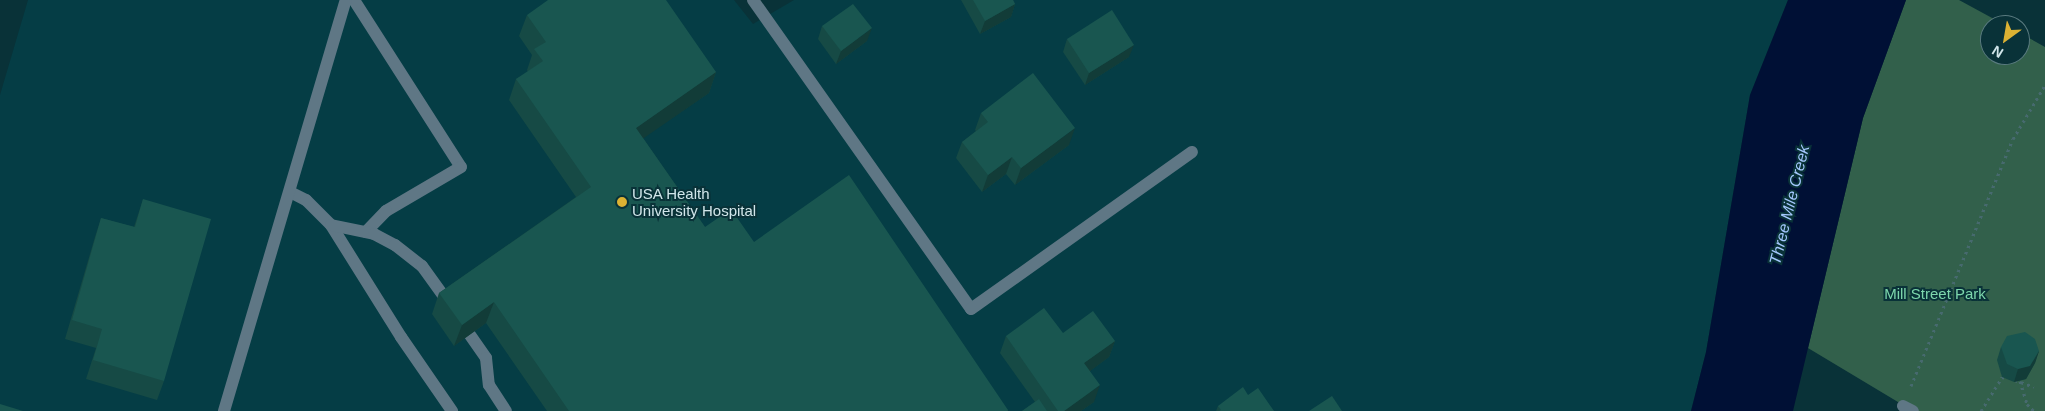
<!DOCTYPE html>
<html>
<head>
<meta charset="utf-8">
<style>
  body { margin:0 }
  #map { position:relative; width:2045px; height:411px; overflow:hidden; background:#093238; font-family:Arial,sans-serif }
  div>[style] { position:absolute }
  .built>* { inset:0; background:#053d45 }
  .green>* { inset:0; background:#32604b }
  .water>* { inset:0; background:#001035 }
  .path>* { height:3px; margin-top:-1.5px; transform-origin:0; background:repeating-linear-gradient(90deg,#476a6f 0 2.5px,transparent 0 6.5px) }
  .minor>* { height:12px; margin:-6px; padding:0 6px; transform-origin:6px; border-radius:6px; background:#5f7785 }
  .wall>* { inset:0; background:#164a45 }
  .shaded-wall>* { inset:0; background:#123c38 }
  .building>* { inset:0; background:#195650 }
  .dots>* { width:14px; height:14px; translate:-50% -50%; box-sizing:border-box; border:2px solid #093238; border-radius:50% }
  span { translate:-50% -50%; white-space:nowrap; text-align:center; line-height:1.15; -webkit-text-stroke:4px #093238; paint-order:stroke }
  .poi-label { font-size:15px; color:#d1e6ea }
  .left { translate:0 -50%; text-align:left }
  .park-label { font-size:15px; color:#7dd7ac }
  .water-label { font-size:16px; color:#a5c8fe; font-style:italic }
  .north { position:absolute; left:1980px; top:15px; width:50px; height:50px; box-sizing:border-box; background:#093238; border:1px solid #597a7f; border-radius:50%; rotate:212deg; font-size:14px; font-weight:700; line-height:20px; text-align:center; color:#d1e6ea }
  .north::after { content:''; display:block; margin:auto; width:18px; height:22px; background:#dcb233; clip-path:polygon(50% 0,100% 100%,50% 72%,0 100%) }
</style>
</head>
<body>
<div id="map">
  <div class="built">
    <i style="clip-path:polygon(28px 0,734px 0,753px 24px,794px 0,1788px 0,1750px 95px,1706px 352px,1691px 411px,0 411px,0 95px)"></i>
  </div>
  <div class="green">
    <i style="clip-path:polygon(1906px 0,1959px 0,2005px 25px,1990px 25px,1990px 55px,2020px 55px,2020px 33px,2045px 47px,2045px 411px,1913px 411px,1808px 348px,1863px 118px)"></i>
  </div>
  <div class="water">
    <i style="clip-path:polygon(1788px 0,1906px 0,1863px 118px,1793px 411px,1691px 411px,1706px 352px,1750px 95px)"></i>
  </div>
  <div class="path">
    <i style="left:2015px;top:380px;width:20px;rotate:20deg"></i>
    <i style="left:2020px;top:381px;width:24px;rotate:73deg"></i>
    <i style="left:2027px;top:404px;width:10px;rotate:45deg"></i>
    <i style="left:1911px;top:386px;width:267px;rotate:-67.6deg"></i>
    <i style="left:2013px;top:139px;width:63px;rotate:-59.3deg"></i>
    <i style="left:1981px;top:411px;width:40px;rotate:-58deg"></i>
    <i style="left:2002px;top:377px;width:5px;rotate:11deg"></i>
  </div>
  <div class="minor">
    <i style="left:354px;top:0;width:198px;rotate:57.4deg"></i>
    <i style="left:461px;top:167px;width:87px;rotate:149.6deg"></i>
    <i style="left:386px;top:211px;width:29px;rotate:134deg"></i>
    <i style="left:753px;top:0;width:378px;rotate:54.8deg"></i>
    <i style="left:971px;top:309px;width:271px;rotate:-35.4deg"></i>
    <i style="left:290px;top:192px;width:18px;rotate:27deg"></i>
    <i style="left:306px;top:200px;width:35px;rotate:45deg"></i>
    <i style="left:331px;top:225px;width:132px;rotate:58deg"></i>
    <i style="left:401px;top:337px;width:90px;rotate:55.4deg"></i>
    <i style="left:331px;top:225px;width:44px;rotate:11.8deg"></i>
    <i style="left:374px;top:234px;width:24px;rotate:28deg"></i>
    <i style="left:395px;top:245px;width:34px;rotate:38deg"></i>
    <i style="left:422px;top:266px;width:44px;rotate:54.2deg"></i>
    <i style="left:470px;top:335px;width:28px;rotate:55deg"></i>
    <i style="left:486px;top:358px;width:27px;rotate:84deg"></i>
    <i style="left:489px;top:385px;width:31px;rotate:57deg"></i>
    <i style="left:1903px;top:406px;width:11px;rotate:27deg"></i>
    <i style="left:224px;top:411px;width:429px;rotate:-73.5deg"></i>
  </div>
  <div class="wall">
    <i style="clip-path:polygon(961px 0,1013px 0,1015px 4px,1011px 17px,980px 34px)"></i>
    <i style="clip-path:polygon(527px 15px,716px 72px,709px 93px,643px 138px,705px 227px,754px 242px,1008px 410px,1008px 411px,547px 411px,486px 323px,454px 346px,432px 314px,439px 293px,576px 197px,509px 100px,516px 79px,528px 72px,527px 70px,532px 55px,519px 36px)"></i>
    <i style="clip-path:polygon(822px 26px,867px 41px,836px 64px,818px 39px)"></i>
    <i style="clip-path:polygon(1067px 39px,1129px 57px,1085px 85px,1063px 52px)"></i>
    <i style="clip-path:polygon(981px 113px,1069px 145px,1015px 185px,1006px 174px,982px 192px,956px 158px,962px 142px,976px 131px,975px 130px)"></i>
    <i style="clip-path:polygon(143px 199px,164px 381px,157px 400px,86px 379px,96px 348px,65px 339px,95px 237px,101px 218px,134px 227px)"></i>
    <i style="clip-path:polygon(1063px 333px,1115px 341px,1109px 357px,1090px 371px,1094px 402px,1081px 411px,1022px 411px,1035px 402px,1000px 353px,1006px 336px)"></i>
    <i style="clip-path:polygon(2001px 347px,2039px 351px,2035px 363px,2026px 379px,2014px 382px,2002px 377px,1997px 360px)"></i>
    <i style="clip-path:polygon(1248px 395px,1274px 411px,1216px 411px,1218px 406px)"></i>
  </div>
  <div class="shaded-wall">
    <i style="clip-path:polygon(1015px 4px,1011px 17px,980px 34px,985px 21px)"></i>
    <i style="clip-path:polygon(872px 28px,867px 41px,836px 64px,841px 51px)"></i>
    <i style="clip-path:polygon(1134px 45px,1129px 57px,1085px 85px,1089px 73px)"></i>
    <i style="clip-path:polygon(716px 72px,709px 93px,628px 149px,636px 128px)"></i>
    <i style="clip-path:polygon(1075px 128px,1069px 145px,1015px 185px,1021px 168px)"></i>
    <i style="clip-path:polygon(1012px 157px,1006px 174px,982px 192px,988px 175px)"></i>
    <i style="clip-path:polygon(494px 302px,486px 323px,454px 346px,462px 325px)"></i>
    <i style="clip-path:polygon(1115px 341px,1109px 357px,1078px 380px,1084px 363px)"></i>
    <i style="clip-path:polygon(2039px 351px,2035px 363px,2026px 379px,2014px 382px,2018px 369px)"></i>
    <i style="clip-path:polygon(1100px 385px,1094px 402px,1081px 411px,1064px 411px)"></i>
  </div>
  <div class="building">
    <i style="clip-path:polygon(548px 0,666px 0,716px 72px,636px 128px,705px 227px,731px 209px,754px 242px,849px 175px,1008px 410px,1007px 411px,569px 411px,494px 302px,462px 325px,439px 293px,591px 187px,516px 79px,543px 61px,534px 49px,546px 42px,527px 15px)"></i>
    <i style="clip-path:polygon(973px 0,1013px 0,1015px 4px,985px 21px)"></i>
    <i style="clip-path:polygon(853px 4px,872px 28px,841px 51px,822px 26px)"></i>
    <i style="clip-path:polygon(1112px 10px,1134px 45px,1089px 73px,1067px 39px)"></i>
    <i style="clip-path:polygon(1033px 73px,1075px 128px,1021px 168px,1012px 157px,988px 175px,962px 142px,988px 122px,981px 113px)"></i>
    <i style="clip-path:polygon(143px 199px,211px 219px,164px 381px,93px 360px,102px 329px,72px 320px,101px 218px,135px 227px)"></i>
    <i style="clip-path:polygon(1044px 308px,1063px 333px,1093px 311px,1115px 341px,1084px 363px,1100px 385px,1064px 411px,1058px 411px,1006px 336px)"></i>
    <i style="clip-path:polygon(2025px 332px,2035px 339px,2039px 351px,2030px 366px,2018px 369px,2007px 364px,2001px 347px,2007px 336px)"></i>
    <i style="clip-path:polygon(1243px 387px,1248px 395px,1258px 388px,1274px 411px,1219px 411px,1221px 410px,1218px 406px)"></i>
    <i style="clip-path:polygon(1332px 396px,1342px 411px,1309px 411px)"></i>
    <i style="clip-path:polygon(1039px 399px,1047px 411px,1022px 411px)"></i>
    <i style="clip-path:polygon(0 404px,23px 411px,0 411px)"></i>
  </div>
  <div class="dots">
    <i style="left:622px;top:202px;background:#dcb233"></i>
  </div>
  <div class="poi-label">
    <span class="left" style="left:632px;top:202px">USA Health<br>University Hospital</span>
  </div>
  <div class="park-label">
    <span style="left:1935px;top:294px">Mill Street Park</span>
  </div>
  <div class="water-label">
    <span style="left:1790px;top:205px;rotate:-76deg">Three Mile Creek</span>
  </div>
  <div class="north">N</div>
</div>
</body>
</html>
